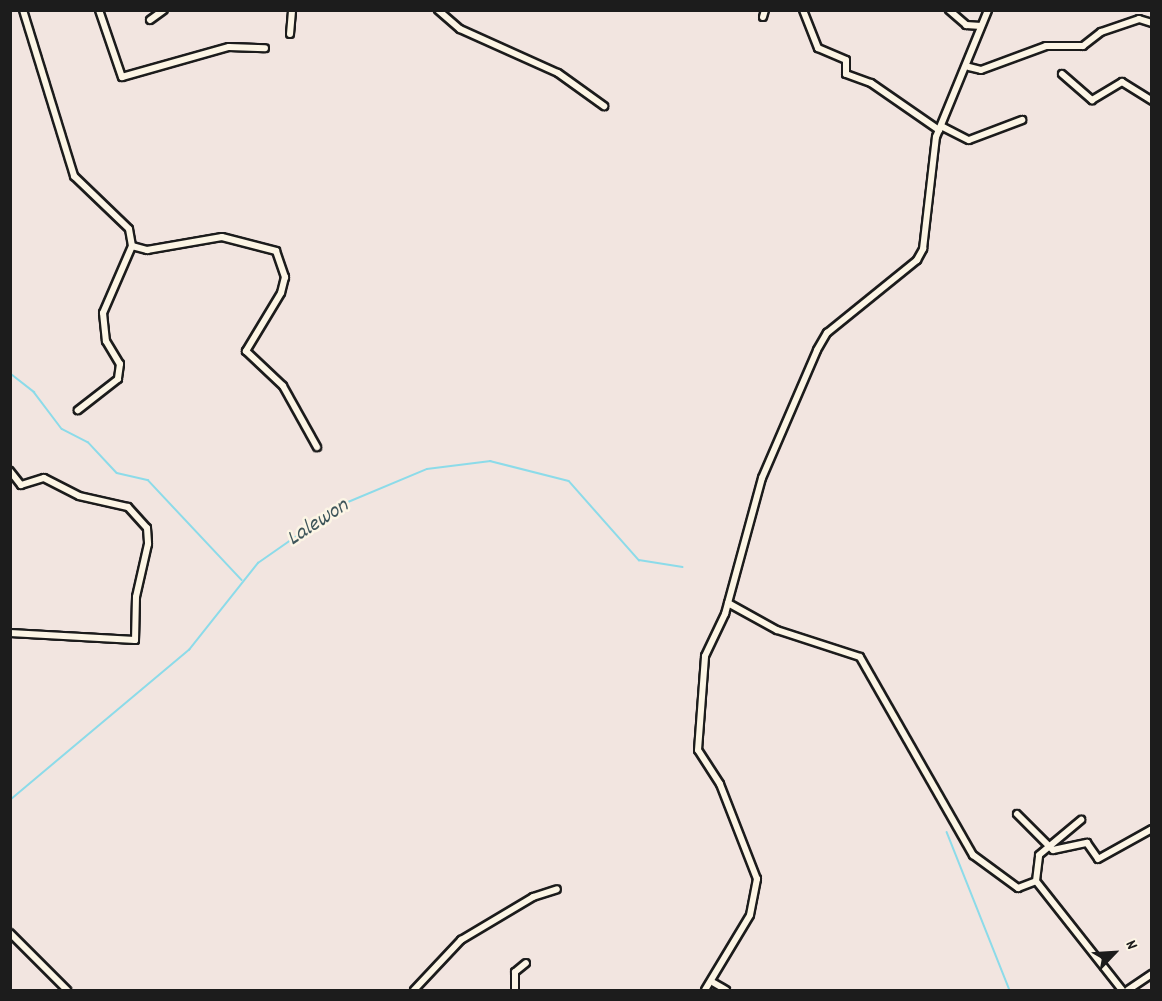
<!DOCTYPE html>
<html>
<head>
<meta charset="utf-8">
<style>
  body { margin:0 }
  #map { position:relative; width:1162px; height:1001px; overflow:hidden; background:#f2e5e0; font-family:Dekko,sans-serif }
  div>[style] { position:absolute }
  .stream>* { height:1.5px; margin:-0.75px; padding:0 0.75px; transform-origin:0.75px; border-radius:0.75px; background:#8cdbe9 }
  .roads { filter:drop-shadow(2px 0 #1c1c1c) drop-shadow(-2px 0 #1c1c1c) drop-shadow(0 2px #1c1c1c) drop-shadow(0 -2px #1c1c1c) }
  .minor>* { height:6px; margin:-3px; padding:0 3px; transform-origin:3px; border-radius:3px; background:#fcf5e5 }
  span { translate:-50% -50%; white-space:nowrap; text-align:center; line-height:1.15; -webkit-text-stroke:5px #fcf5e5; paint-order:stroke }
  .water-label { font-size:22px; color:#3e555a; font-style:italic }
  .frame { position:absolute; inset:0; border:12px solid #1c1c1c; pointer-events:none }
  .north { position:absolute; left:1084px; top:923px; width:60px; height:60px; -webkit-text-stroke:4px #fcf5e5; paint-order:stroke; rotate:65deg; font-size:16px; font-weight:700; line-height:24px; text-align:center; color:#1c1c1c }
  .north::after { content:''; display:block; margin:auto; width:21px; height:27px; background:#1c1c1c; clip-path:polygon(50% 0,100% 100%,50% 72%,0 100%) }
</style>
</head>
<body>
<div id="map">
  <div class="stream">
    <i style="left:10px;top:373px;width:31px;rotate:38deg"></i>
    <i style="left:34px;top:392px;width:46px;rotate:52.9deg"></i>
    <i style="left:62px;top:429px;width:29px;rotate:27deg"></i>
    <i style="left:88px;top:442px;width:42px;rotate:46.9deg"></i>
    <i style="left:117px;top:473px;width:32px;rotate:13deg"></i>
    <i style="left:148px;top:480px;width:137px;rotate:46.8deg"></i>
    <i style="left:10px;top:800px;width:234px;rotate:-40deg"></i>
    <i style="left:189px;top:650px;width:111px;rotate:-51.6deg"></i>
    <i style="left:258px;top:563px;width:101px;rotate:-34.9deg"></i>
    <i style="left:341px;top:505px;width:93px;rotate:-22.7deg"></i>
    <i style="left:427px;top:469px;width:64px;rotate:-7.2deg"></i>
    <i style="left:490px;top:461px;width:81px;rotate:14.2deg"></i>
    <i style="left:569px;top:481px;width:106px;rotate:48.5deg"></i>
    <i style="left:639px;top:560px;width:44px;rotate:9.2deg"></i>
    <i style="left:947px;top:832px;width:170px;rotate:68.3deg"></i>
  </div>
  <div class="roads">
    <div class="minor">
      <i style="left:23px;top:10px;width:174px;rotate:72.9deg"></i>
      <i style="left:74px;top:176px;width:76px;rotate:43.9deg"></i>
      <i style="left:129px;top:229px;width:17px;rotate:80deg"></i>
      <i style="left:132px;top:246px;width:73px;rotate:113.4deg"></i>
      <i style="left:103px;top:313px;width:28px;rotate:84deg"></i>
      <i style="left:106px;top:341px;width:27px;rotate:59deg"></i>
      <i style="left:120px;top:364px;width:15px;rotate:98deg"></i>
      <i style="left:118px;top:379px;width:51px;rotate:142.2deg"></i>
      <i style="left:99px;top:10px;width:71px;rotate:71.1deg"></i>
      <i style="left:122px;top:77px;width:111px;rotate:-15.7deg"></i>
      <i style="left:229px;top:47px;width:36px;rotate:2deg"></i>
      <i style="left:438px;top:10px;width:29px;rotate:41deg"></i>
      <i style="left:460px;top:29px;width:107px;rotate:24.2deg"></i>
      <i style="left:558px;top:73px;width:57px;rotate:35.7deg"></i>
      <i style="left:803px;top:10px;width:41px;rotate:68.5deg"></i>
      <i style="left:818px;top:48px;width:30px;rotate:23deg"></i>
      <i style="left:846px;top:60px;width:14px;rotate:90deg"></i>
      <i style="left:846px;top:74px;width:27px;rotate:20deg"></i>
      <i style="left:871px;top:83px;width:83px;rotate:34.7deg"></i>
      <i style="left:949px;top:10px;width:23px;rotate:41deg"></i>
      <i style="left:966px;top:25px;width:15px;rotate:4deg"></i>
      <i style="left:763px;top:17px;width:7px;rotate:-74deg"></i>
      <i style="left:150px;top:20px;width:17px;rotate:-36deg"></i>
      <i style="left:290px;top:34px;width:24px;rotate:-85deg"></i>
      <i style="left:969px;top:67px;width:12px;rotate:14deg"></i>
      <i style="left:981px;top:70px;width:69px;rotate:-20.3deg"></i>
      <i style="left:1046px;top:46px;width:37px"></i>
      <i style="left:1083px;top:46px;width:23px;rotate:-38deg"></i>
      <i style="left:1101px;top:32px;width:40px;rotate:-18.9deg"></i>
      <i style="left:1139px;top:19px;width:14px;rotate:17deg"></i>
      <i style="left:1062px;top:74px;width:40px;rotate:41deg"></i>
      <i style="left:1092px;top:100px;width:35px;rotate:-31deg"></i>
      <i style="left:1122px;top:82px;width:36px;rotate:32deg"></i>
      <i style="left:941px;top:126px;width:31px;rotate:27deg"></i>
      <i style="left:969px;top:140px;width:57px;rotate:-20.7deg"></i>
      <i style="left:132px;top:246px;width:16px;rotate:15deg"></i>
      <i style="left:147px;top:250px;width:76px;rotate:-9.8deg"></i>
      <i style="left:222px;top:237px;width:56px;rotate:14.5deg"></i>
      <i style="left:276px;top:251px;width:28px;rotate:71deg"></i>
      <i style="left:285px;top:277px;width:16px;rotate:104deg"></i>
      <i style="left:281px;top:293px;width:68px;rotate:121.1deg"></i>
      <i style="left:246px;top:351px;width:51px;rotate:43.4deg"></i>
      <i style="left:283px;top:386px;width:70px;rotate:60.9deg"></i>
      <i style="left:10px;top:471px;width:18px;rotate:52deg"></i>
      <i style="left:21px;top:485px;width:24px;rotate:-17deg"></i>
      <i style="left:44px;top:478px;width:39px;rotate:27deg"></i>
      <i style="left:79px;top:496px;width:50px;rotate:12.7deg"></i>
      <i style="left:128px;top:507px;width:28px;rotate:48deg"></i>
      <i style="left:147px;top:528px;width:16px;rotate:86deg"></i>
      <i style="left:148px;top:544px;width:54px;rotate:102.8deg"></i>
      <i style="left:136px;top:597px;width:43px;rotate:91.3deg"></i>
      <i style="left:135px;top:640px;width:125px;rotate:-176.8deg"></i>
      <i style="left:728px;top:603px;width:56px;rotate:28.9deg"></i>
      <i style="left:777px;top:630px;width:87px;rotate:18deg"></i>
      <i style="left:860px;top:657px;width:228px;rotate:60.3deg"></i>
      <i style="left:973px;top:855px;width:56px;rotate:36.3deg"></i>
      <i style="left:1018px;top:888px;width:19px;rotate:-21deg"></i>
      <i style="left:1017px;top:814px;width:51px;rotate:45deg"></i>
      <i style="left:1053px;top:850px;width:35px;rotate:-12deg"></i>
      <i style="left:1087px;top:843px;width:19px;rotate:55deg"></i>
      <i style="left:1098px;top:859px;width:62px;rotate:-29.1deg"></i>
      <i style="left:1036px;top:881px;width:139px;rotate:51.7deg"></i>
      <i style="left:1036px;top:881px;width:26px;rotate:-83deg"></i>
      <i style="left:1039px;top:855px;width:55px;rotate:-39.8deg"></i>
      <i style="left:10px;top:933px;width:81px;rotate:45deg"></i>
      <i style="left:714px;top:983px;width:14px;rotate:30deg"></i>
      <i style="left:414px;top:990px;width:69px;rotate:-46.8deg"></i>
      <i style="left:461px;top:940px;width:84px;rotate:-30.8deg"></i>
      <i style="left:533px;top:897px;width:25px;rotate:-18deg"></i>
      <i style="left:515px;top:990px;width:18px;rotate:-90deg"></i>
      <i style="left:515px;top:972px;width:14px;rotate:-39deg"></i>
      <i style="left:705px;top:990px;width:87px;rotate:-59deg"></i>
      <i style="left:750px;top:915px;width:37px;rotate:-79deg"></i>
      <i style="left:757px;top:879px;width:102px;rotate:-111.3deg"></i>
      <i style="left:720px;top:784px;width:40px;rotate:-122.9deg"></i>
      <i style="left:698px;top:750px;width:94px;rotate:-85.7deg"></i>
      <i style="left:705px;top:656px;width:47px;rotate:-64.5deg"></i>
      <i style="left:725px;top:614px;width:141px;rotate:-74.8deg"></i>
      <i style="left:762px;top:478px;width:139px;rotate:-66.7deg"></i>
      <i style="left:817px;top:350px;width:20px;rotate:-60deg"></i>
      <i style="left:827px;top:333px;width:116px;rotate:-39deg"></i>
      <i style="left:917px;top:260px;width:13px;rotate:-61deg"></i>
      <i style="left:923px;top:249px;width:113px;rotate:-83.4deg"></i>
      <i style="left:936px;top:137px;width:137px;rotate:-67.7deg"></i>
      <i style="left:1128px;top:990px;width:29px;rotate:-34deg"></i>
    </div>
  </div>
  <div class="water-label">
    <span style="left:318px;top:523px;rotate:-33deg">Lalewon</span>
  </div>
  <div class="frame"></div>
  <div class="north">N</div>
</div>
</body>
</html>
